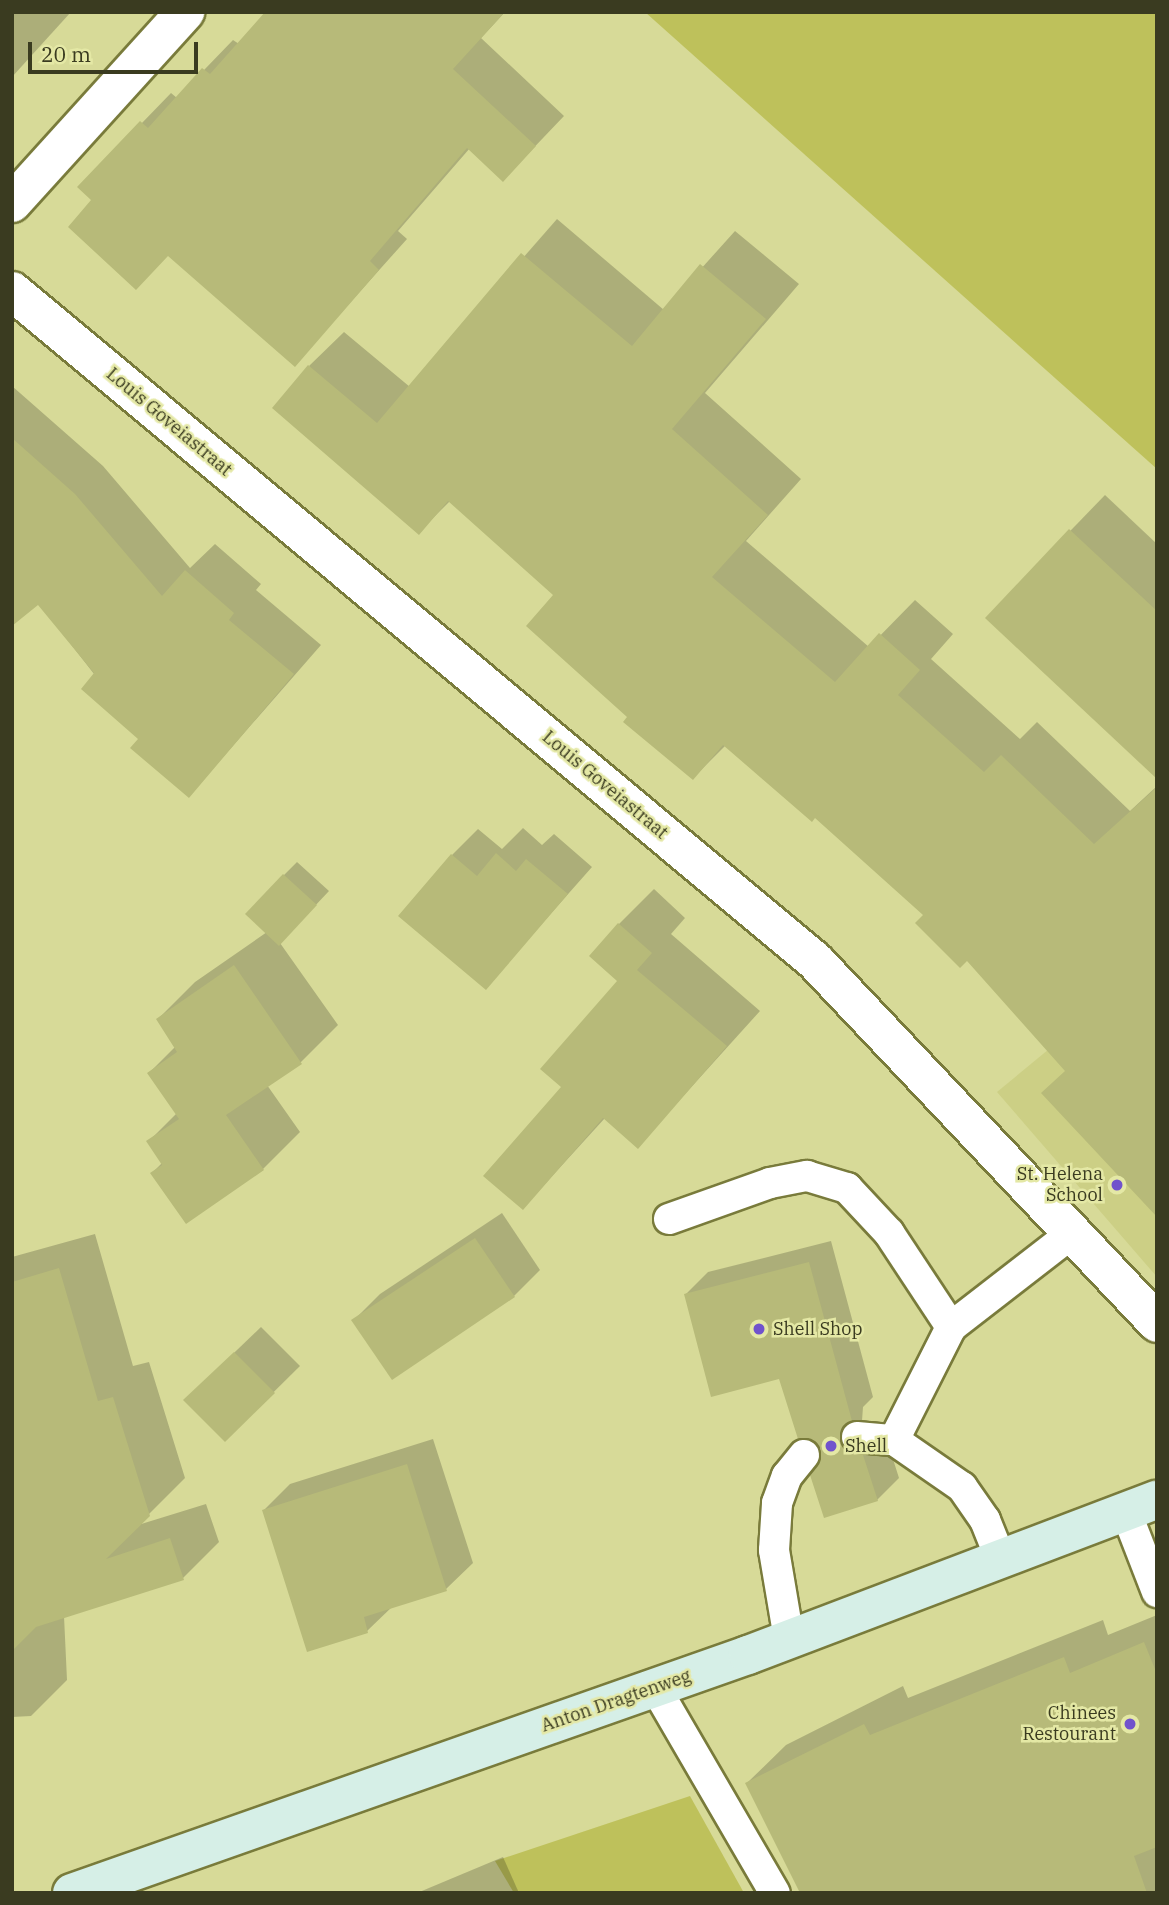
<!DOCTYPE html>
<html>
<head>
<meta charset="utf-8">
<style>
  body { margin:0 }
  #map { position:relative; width:1169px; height:1905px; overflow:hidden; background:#d7da98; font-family:"IBM Plex Serif",serif }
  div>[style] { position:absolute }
  .built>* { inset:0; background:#cccf85 }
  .green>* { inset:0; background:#bec15b }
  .shadow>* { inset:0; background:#0003 }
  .building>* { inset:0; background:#b7ba79 }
  .roads { filter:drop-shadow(2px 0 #797b3b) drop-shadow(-2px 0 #797b3b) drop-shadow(0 2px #797b3b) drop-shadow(0 -2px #797b3b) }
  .service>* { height:30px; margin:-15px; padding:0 15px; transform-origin:15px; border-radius:15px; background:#fff }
  .minor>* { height:38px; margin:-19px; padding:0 19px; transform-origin:19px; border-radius:19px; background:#fff }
  .secondary>* { height:38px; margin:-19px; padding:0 19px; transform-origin:19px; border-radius:19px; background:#d6efe7 }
  .dots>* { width:19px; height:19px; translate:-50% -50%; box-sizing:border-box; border:4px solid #e4e8a5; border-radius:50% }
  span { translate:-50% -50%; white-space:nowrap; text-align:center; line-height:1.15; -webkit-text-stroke:5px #e4e8a5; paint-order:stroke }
  .street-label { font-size:18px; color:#3a3b20 }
  .poi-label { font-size:18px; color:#3a3b20 }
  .right { translate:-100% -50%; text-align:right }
  .left { translate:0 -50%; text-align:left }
  .frame { position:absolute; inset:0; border:14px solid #3a3b20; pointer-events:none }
  .scale { position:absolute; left:28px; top:42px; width:170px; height:32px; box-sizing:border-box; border:4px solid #3a3b20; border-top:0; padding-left:9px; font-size:21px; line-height:24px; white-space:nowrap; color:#3a3b20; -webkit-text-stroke:5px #e4e8a5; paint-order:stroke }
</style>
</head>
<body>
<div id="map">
  <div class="built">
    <i style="clip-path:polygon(1157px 960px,1157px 1277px,997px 1092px)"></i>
  </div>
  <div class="green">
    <i style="clip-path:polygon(645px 12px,1157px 12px,1157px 469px)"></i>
    <i style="clip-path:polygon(690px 1796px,744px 1893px,514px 1893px,495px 1861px)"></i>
  </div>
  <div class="shadow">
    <i style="clip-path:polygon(12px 12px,71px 12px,12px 77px)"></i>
    <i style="clip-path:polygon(267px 12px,505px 12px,481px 38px,564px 116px,503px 180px,470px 148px,398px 231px,407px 239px,295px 364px,168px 255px,80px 187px,171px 93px,177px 98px,233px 40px,239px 44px)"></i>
    <i style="clip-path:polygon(557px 219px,664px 310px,735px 231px,799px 284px,705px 393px,801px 479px,746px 541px,869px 647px,915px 600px,953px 634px,931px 659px,1020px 739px,1037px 722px,1130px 811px,1157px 786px,1157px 1215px,1067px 1070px,926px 914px,816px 816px,726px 745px,693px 778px,630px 717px,556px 595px,450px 501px,418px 533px,309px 366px,344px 332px,410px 387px)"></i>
    <i style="clip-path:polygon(12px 386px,103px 466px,190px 568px,215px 544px,261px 584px,256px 590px,321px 645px,189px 796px,38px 602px,12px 624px)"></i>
    <i style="clip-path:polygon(1105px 495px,1157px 544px,1157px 777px,987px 617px)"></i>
    <i style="clip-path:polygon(523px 828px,542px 845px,554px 834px,592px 867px,485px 988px,452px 855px,478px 829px,502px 849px)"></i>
    <i style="clip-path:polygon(297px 862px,329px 891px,280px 943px,338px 1025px,301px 1062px,267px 1085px,300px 1132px,263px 1169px,186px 1221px,152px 1173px,163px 1162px,148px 1142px,177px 1113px,149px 1073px,176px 1046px,158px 1019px,195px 982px,267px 932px,284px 875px)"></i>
    <i style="clip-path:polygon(654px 889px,685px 918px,671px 934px,760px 1011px,638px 1146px,605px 1118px,523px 1208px,563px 1086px,619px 980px,619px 924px)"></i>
    <i style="clip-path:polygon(502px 1213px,540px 1270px,514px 1296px,354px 1320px,380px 1294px)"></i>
    <i style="clip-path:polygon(95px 1234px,133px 1366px,149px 1362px,185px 1478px,138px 1525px,206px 1504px,219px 1542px,183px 1578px,64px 1616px,67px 1680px,31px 1716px,12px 1717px,12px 1257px)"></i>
    <i style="clip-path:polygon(831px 1241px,873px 1397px,863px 1407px,862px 1421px,870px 1430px,885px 1434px,899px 1478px,877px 1500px,823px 1459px,822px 1449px,780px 1376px,686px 1294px,708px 1272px)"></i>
    <i style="clip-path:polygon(261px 1327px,300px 1366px,225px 1440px,212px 1374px)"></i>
    <i style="clip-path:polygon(433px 1439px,473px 1563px,446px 1589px,393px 1606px,367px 1631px,264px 1510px,290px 1484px)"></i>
    <i style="clip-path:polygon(1157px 1615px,1157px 1893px,1077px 1893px,747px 1783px,786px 1745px,903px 1686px,908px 1698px,1103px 1620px,1108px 1635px)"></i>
    <i style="clip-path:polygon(503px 1857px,519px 1893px,417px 1893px)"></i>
  </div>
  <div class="building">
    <i style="clip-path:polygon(265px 12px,505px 12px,453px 69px,536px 146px,503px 182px,467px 148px,370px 261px,379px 270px,295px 367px,168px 256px,136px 290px,68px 227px,91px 200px,77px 187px,140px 121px,148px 128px,202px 68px,210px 74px)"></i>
    <i style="clip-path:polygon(521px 253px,632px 346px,700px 264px,766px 319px,672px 429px,768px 515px,712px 577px,835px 682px,879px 633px,920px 670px,898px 695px,984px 772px,1001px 755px,1094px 844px,1157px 787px,1157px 1217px,1041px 1093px,1065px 1071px,967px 961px,960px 968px,915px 923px,923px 915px,815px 818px,812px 822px,723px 745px,693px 780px,623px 722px,627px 717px,526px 626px,553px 595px,448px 501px,419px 535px,272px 408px,308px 365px,377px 423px)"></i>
    <i style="clip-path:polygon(12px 438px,75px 494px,162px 596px,185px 570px,234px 613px,229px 620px,294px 674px,189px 798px,130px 748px,138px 739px,81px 689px,94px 673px,38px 605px,12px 626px)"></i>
    <i style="clip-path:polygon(1069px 529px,1157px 611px,1157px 779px,985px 618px)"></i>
    <i style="clip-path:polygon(496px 853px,516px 871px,526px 859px,568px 894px,486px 990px,398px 916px,451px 854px,477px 876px)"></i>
    <i style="clip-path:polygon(283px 874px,317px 905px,279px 946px,245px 914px)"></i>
    <i style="clip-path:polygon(618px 923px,652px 953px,637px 970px,727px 1046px,638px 1149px,603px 1118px,523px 1210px,483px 1176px,561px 1087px,540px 1069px,617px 981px,589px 956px)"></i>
    <i style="clip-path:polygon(234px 965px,302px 1064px,226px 1115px,264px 1170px,186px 1224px,150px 1173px,162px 1165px,146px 1141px,179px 1119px,147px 1073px,177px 1052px,156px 1019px)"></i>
    <i style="clip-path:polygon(475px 1238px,515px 1297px,392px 1380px,351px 1320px)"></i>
    <i style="clip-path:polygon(809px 1262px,852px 1421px,842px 1428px,841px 1444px,848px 1452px,863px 1455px,878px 1501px,824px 1518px,810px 1475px,821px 1458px,821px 1449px,814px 1441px,798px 1439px,779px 1379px,711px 1397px,684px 1294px)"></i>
    <i style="clip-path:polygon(59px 1268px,98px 1401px,113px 1397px,150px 1516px,106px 1559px,170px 1538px,184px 1580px,36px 1627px,12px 1651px,12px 1282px)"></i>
    <i style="clip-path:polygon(234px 1352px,275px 1393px,225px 1442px,183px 1400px)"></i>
    <i style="clip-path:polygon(407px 1464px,447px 1591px,364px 1617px,368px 1633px,307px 1652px,262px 1510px)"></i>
    <i style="clip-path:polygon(1144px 1642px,1157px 1674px,1157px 1847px,1134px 1856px,1147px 1893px,800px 1893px,745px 1783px,864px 1724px,870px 1735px,1064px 1657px,1070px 1673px)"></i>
  </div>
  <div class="roads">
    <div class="service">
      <i style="left:669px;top:1219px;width:107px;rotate:-19.6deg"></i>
      <i style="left:770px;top:1183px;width:38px;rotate:-11deg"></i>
      <i style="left:807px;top:1176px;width:42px;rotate:16.7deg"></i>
      <i style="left:847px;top:1188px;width:62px;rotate:47deg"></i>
      <i style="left:889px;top:1233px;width:113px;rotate:56.6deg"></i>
      <i style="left:857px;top:1437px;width:37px;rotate:5deg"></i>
      <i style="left:894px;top:1440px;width:83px;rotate:34.7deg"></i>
      <i style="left:962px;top:1487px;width:40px;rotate:55.1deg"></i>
      <i style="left:985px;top:1520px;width:43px;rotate:68.2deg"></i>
      <i style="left:894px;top:1440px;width:127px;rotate:-63.2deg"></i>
      <i style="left:951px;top:1327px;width:153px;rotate:-37.8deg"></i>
      <i style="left:1126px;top:1512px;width:86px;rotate:68.8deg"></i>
      <i style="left:789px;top:1639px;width:90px;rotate:-99.6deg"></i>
      <i style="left:774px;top:1550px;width:47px;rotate:-86.3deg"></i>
      <i style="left:777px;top:1503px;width:29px;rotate:-70deg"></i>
      <i style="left:787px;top:1476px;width:27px;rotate:-51deg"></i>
      <i style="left:655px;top:1687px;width:238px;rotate:59.8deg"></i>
    </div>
    <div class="minor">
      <i style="left:12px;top:203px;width:258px;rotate:-47.8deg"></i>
      <i style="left:12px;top:291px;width:1046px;rotate:39.84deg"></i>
      <i style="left:815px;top:961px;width:498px;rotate:46.6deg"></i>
    </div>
    <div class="secondary">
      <i style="left:72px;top:1893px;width:717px;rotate:-19.4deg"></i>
      <i style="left:748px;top:1655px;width:437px;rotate:-20.8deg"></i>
    </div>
  </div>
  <div class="dots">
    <i style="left:1117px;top:1185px;background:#7153cc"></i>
    <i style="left:759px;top:1329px;background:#7153cc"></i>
    <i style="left:831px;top:1446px;background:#7153cc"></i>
    <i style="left:1130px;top:1724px;background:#7153cc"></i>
  </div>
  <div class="street-label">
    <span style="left:169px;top:422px;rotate:40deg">Louis Goveiastraat</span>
    <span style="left:605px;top:785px;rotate:40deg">Louis Goveiastraat</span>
    <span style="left:616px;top:1701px;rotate:-19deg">Anton Dragtenweg</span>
  </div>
  <div class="poi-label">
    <span class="right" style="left:1103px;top:1185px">St. Helena<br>School</span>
    <span class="left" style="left:773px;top:1329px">Shell Shop</span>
    <span class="left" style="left:845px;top:1446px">Shell</span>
    <span class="right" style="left:1116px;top:1724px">Chinees<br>Restourant</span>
  </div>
  <div class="frame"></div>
  <div class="scale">20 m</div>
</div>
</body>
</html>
